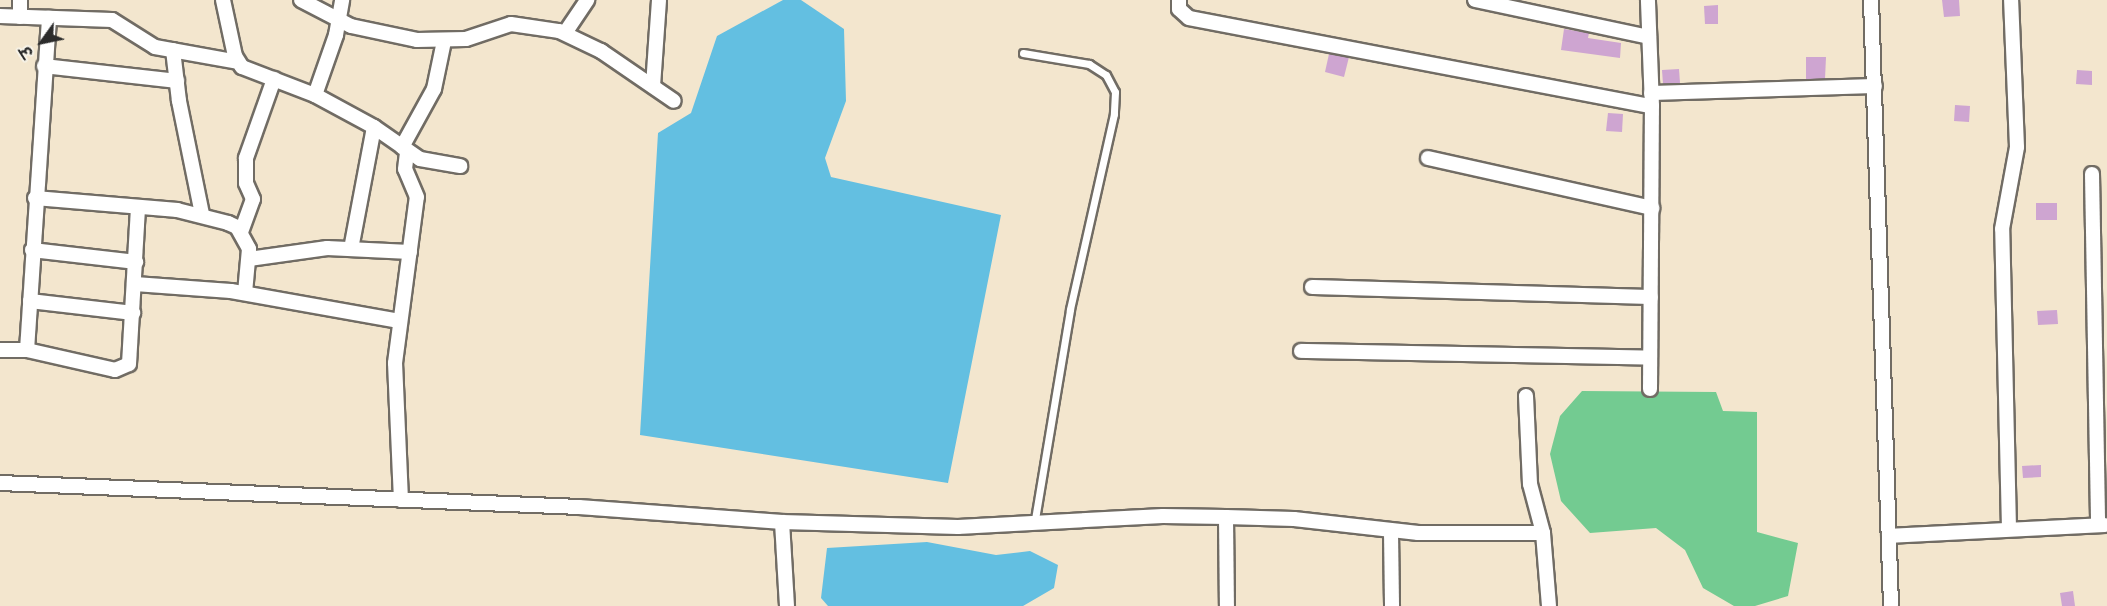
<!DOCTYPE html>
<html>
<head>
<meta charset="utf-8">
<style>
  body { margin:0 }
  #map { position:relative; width:2107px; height:606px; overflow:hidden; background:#f3e6ce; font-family:Pangolin,"Playpen Sans Deva",sans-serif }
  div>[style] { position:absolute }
  .green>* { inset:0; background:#73cb91 }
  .water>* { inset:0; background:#63bfe1 }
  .building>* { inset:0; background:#cea5d1 }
  .roads { filter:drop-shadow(2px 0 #716c64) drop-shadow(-2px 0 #716c64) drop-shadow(0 2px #716c64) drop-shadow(0 -2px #716c64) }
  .service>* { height:7px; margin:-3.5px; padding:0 3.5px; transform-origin:3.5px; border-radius:3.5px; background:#fff }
  .minor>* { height:14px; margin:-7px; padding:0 7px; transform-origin:7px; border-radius:7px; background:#fff }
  span { translate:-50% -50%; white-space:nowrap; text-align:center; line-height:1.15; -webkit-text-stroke:5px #f7f3e8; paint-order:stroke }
  .north { position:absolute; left:12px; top:12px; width:60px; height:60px; -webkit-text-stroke:4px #f7f3e8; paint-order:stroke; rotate:237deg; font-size:16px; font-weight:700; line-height:24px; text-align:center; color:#2b2b2b }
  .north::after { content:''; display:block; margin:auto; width:21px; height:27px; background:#2b2b2b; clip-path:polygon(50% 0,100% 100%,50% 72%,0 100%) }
</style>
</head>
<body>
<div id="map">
  <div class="green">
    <i style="clip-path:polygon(1582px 391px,1716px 392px,1723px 411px,1757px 412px,1757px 532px,1798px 543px,1788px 596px,1755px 606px,1734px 606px,1703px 588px,1685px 550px,1656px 528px,1590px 533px,1561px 501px,1550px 454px,1560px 416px)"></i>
  </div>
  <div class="water">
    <i style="clip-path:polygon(783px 0,801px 0,844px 29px,846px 101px,825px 158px,831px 177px,1001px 215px,948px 483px,640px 435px,658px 133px,691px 113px,717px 36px)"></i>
    <i style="clip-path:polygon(927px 542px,996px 555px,1030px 551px,1058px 565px,1054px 588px,1023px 606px,828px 606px,821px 598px,827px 548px)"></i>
  </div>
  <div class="building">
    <i style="clip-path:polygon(1942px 0,1959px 0,1960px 16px,1944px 17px)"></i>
    <i style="clip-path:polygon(1718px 5px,1718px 24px,1705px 24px,1704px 6px)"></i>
    <i style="clip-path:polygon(1564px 29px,1589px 33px,1588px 38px,1621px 43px,1620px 58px,1561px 50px)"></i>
    <i style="clip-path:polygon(1329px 54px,1349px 57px,1344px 77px,1325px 72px)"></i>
    <i style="clip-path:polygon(1806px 57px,1826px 57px,1825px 79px,1806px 79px)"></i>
    <i style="clip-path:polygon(1679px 69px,1680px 83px,1663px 84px,1662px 70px)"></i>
    <i style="clip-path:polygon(2077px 70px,2092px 71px,2092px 85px,2076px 84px)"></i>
    <i style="clip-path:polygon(1955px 105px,1970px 106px,1969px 122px,1954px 121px)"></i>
    <i style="clip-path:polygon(1608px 113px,1623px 114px,1622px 132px,1606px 131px)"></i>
    <i style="clip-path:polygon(2036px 203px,2057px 203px,2057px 220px,2036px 220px)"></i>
    <i style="clip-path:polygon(2057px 310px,2058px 324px,2038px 325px,2037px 311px)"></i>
    <i style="clip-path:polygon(2041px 465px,2041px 477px,2023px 478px,2022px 466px)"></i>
    <i style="clip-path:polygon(2073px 591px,2075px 606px,2062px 606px,2060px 593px)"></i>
  </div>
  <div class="roads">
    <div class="service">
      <i style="left:1023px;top:53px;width:67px;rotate:9.5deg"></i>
      <i style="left:1089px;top:64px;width:20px;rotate:33deg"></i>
      <i style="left:1106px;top:75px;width:19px;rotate:62deg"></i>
      <i style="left:1115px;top:92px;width:22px;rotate:93deg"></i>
      <i style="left:1114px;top:114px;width:201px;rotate:102.7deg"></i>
      <i style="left:1070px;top:310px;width:217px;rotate:99.5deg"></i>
    </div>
    <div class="minor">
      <i style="left:20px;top:0;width:17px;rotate:90deg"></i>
      <i style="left:223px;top:0;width:57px;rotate:77.9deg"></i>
      <i style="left:235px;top:56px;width:13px;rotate:58deg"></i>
      <i style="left:242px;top:67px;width:78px;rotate:21deg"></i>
      <i style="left:315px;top:95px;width:67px;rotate:28.5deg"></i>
      <i style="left:374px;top:127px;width:56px;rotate:34.8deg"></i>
      <i style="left:420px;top:159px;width:41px;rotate:9.9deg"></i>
      <i style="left:301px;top:0;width:56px;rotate:27.5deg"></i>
      <i style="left:351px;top:26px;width:67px;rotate:12deg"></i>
      <i style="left:417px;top:40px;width:49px;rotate:-1.2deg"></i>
      <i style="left:466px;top:39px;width:47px;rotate:-18.4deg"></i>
      <i style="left:511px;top:24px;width:49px;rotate:8.3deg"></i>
      <i style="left:559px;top:31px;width:47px;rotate:25.5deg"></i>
      <i style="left:601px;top:51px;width:88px;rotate:34.4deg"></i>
      <i style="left:1179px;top:0;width:9px;rotate:90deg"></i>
      <i style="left:1179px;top:9px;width:13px;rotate:42deg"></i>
      <i style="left:1189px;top:18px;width:471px;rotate:10.8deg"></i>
      <i style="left:1652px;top:106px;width:106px;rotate:-92.2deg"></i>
      <i style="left:1475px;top:0;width:178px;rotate:12deg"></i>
      <i style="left:1871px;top:0;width:606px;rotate:88.11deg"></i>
      <i style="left:0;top:16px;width:112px;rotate:2deg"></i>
      <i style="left:112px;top:20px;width:51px;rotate:32.1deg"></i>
      <i style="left:155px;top:47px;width:84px;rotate:10.2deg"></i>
      <i style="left:565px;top:33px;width:40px;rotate:-56deg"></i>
      <i style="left:173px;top:50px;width:51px;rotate:83.3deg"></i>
      <i style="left:179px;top:101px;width:115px;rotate:78.5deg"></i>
      <i style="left:44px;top:66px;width:134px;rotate:6.4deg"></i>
      <i style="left:653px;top:86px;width:86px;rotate:-86deg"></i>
      <i style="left:1651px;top:93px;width:224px;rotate:-1.8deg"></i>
      <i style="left:315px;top:95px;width:64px;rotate:-70.7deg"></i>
      <i style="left:336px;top:35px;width:36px;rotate:-80deg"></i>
      <i style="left:402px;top:147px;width:66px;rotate:-61.1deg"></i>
      <i style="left:434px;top:89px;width:49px;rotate:-78.2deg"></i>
      <i style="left:1428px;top:158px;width:230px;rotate:12.6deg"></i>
      <i style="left:2092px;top:174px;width:351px;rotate:89deg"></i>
      <i style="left:35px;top:198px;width:143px;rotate:4.8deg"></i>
      <i style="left:177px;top:210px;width:53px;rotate:14.3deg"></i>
      <i style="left:228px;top:223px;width:10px;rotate:24deg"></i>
      <i style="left:237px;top:227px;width:25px;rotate:61deg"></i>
      <i style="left:249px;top:249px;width:44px;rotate:95.2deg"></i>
      <i style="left:241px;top:232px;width:35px;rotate:-70deg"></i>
      <i style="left:253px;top:199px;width:17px;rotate:-114deg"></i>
      <i style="left:246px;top:183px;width:25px;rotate:-90deg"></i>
      <i style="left:246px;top:158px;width:84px;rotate:-70.5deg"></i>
      <i style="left:351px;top:249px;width:124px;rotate:-79.3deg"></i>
      <i style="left:32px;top:250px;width:105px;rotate:6.6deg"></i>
      <i style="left:249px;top:259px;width:79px;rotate:-8deg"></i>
      <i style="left:327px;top:248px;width:83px;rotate:2.8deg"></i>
      <i style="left:135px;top:284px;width:96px;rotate:4.2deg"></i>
      <i style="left:231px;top:291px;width:171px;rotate:10.1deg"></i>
      <i style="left:1312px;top:287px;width:339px;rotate:1.7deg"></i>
      <i style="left:30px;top:301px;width:104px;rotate:6.6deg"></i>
      <i style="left:0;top:350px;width:27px"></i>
      <i style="left:27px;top:350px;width:90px;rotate:12.8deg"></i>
      <i style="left:115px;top:370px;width:15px;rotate:-23deg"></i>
      <i style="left:129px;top:364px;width:157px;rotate:-86.7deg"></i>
      <i style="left:27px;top:350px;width:333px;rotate:-86.2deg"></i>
      <i style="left:1301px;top:351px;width:349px;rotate:1.1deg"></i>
      <i style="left:1650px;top:389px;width:283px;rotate:-89.6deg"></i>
      <i style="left:1526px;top:396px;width:88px;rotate:87.4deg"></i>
      <i style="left:1530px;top:484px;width:51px;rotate:75.1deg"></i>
      <i style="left:1543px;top:533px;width:73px;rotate:85.3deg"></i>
      <i style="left:0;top:483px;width:579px;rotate:2.37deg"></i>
      <i style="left:579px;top:507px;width:204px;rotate:4.2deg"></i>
      <i style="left:782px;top:522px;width:176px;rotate:1.6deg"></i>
      <i style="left:958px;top:527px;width:205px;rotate:-3.1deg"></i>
      <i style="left:1163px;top:516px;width:63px;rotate:0.9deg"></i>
      <i style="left:1226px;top:517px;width:68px;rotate:1.7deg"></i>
      <i style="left:1294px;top:519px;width:125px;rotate:6.4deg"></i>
      <i style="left:1418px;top:533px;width:125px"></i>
      <i style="left:401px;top:500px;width:137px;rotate:-92.5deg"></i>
      <i style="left:395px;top:363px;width:167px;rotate:-82.5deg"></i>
      <i style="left:417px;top:197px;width:30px;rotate:-113deg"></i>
      <i style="left:405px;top:169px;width:17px;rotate:-83deg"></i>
      <i style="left:1226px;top:517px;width:89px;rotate:89.4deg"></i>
      <i style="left:782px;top:522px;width:84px;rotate:86.6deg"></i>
      <i style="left:2009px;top:529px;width:300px;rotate:-91.3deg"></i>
      <i style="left:2002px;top:229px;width:83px;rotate:-79.6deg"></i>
      <i style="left:2017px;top:147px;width:147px;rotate:-92.3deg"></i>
      <i style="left:1391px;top:532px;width:74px;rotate:89.2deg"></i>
      <i style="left:1889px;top:536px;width:216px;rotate:-2.9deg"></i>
    </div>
  </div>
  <div class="north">उ</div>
</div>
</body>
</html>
